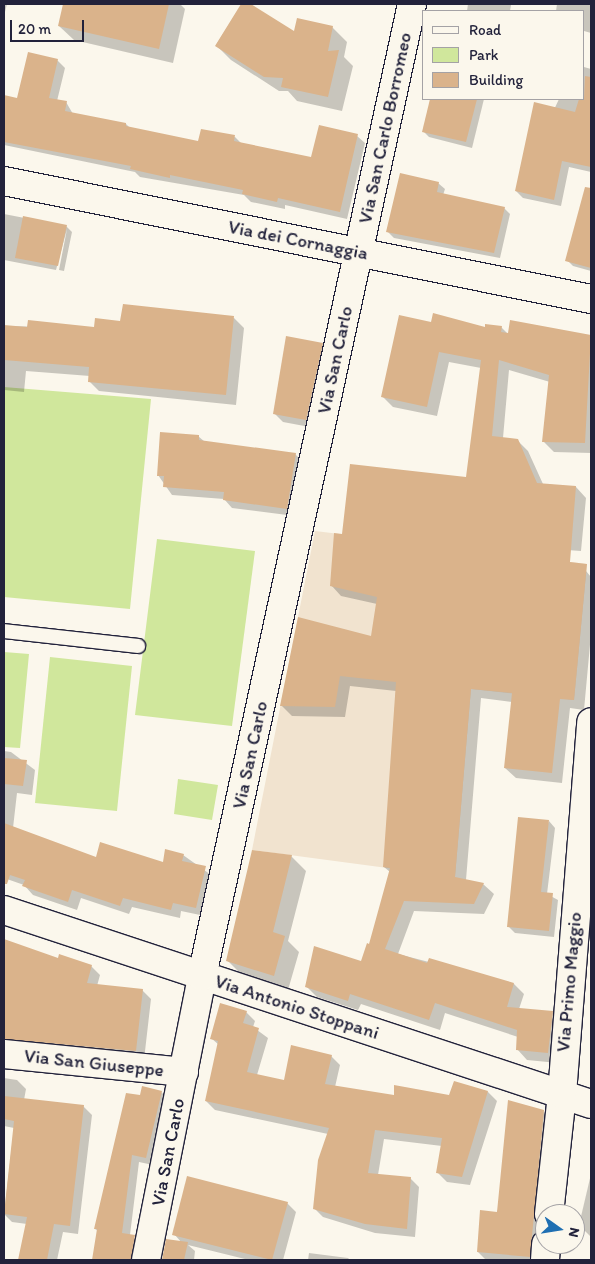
<!DOCTYPE html>
<html>
<head>
<meta charset="utf-8">
<style>
  body { margin:0 }
  #map { position:relative; width:595px; height:1264px; overflow:hidden; background:#fbf7ec; font-family:Itim,sans-serif }
  div>[style] { position:absolute }
  .built>* { inset:0; background:#f1e3cf }
  .green>* { inset:0; background:#d0e79c }
  .shadow>* { inset:0; background:#0003 }
  .building>* { inset:0; background:#dab38b }
  .roads { filter:drop-shadow(1px 0 #22223b) drop-shadow(-1px 0 #22223b) drop-shadow(0 1px #22223b) drop-shadow(0 -1px #22223b) }
  .lane>* { height:14px; margin:-7px; padding:0 7px; transform-origin:7px; border-radius:7px; background:#fbf7ec }
  .street>* { height:28px; margin:-14px; padding:0 14px; transform-origin:14px; border-radius:14px; background:#fbf7ec }
  span { translate:-50% -50%; white-space:nowrap; text-align:center; line-height:1.15; -webkit-text-stroke:4px #fbf7ec; paint-order:stroke }
  .street-label { font-size:19px; color:#22223b }
  .frame { position:absolute; inset:0; border:5px solid #22223b; pointer-events:none }
  .legend { position:absolute; left:422px; top:10px; width:162px; height:90px; box-sizing:border-box; background:#fbf7ec; border:1px solid #a4a2a5; margin:0; padding:6px 9px; list-style:none; font-size:15px; color:#22223b }
  .legend li { display:flex; align-items:center; gap:10px; height:25px }
  .legend b { width:25px; border:1px solid #a4a2a5 }
  .north { position:absolute; left:535px; top:1204px; width:50px; height:50px; box-sizing:border-box; background:#fbf7ec; border:1px solid #a4a2a5; border-radius:50%; rotate:103deg; font-size:14px; font-weight:700; line-height:20px; text-align:center; color:#22223b }
  .north::after { content:''; display:block; margin:auto; width:18px; height:22px; background:#1f6fb2; clip-path:polygon(50% 0,100% 100%,50% 72%,0 100%) }
  .scale { position:absolute; left:10px; top:20px; width:74px; height:22px; box-sizing:border-box; border:2px solid #22223b; border-top:0; padding-left:6px; font-size:15px; line-height:18px; white-space:nowrap; color:#22223b; -webkit-text-stroke:4px #fbf7ec; paint-order:stroke }
</style>
</head>
<body>
<div id="map">
  <div class="built">
    <i style="clip-path:polygon(315px 531px,587px 564px,574px 700px,471px 689px,455px 877px,252px 850px)"></i>
  </div>
  <div class="green">
    <i style="clip-path:polygon(4px 387px,151px 399px,130px 609px,4px 597px)"></i>
    <i style="clip-path:polygon(157px 539px,255px 551px,232px 726px,135px 715px)"></i>
    <i style="clip-path:polygon(4px 652px,29px 654px,20px 748px,4px 747px)"></i>
    <i style="clip-path:polygon(50px 657px,132px 666px,117px 811px,35px 803px)"></i>
    <i style="clip-path:polygon(178px 779px,218px 785px,212px 820px,174px 814px)"></i>
  </div>
  <div class="shadow">
    <i style="clip-path:polygon(4px 4px,7px 4px,4px 16px)"></i>
    <i style="clip-path:polygon(64px 4px,180px 4px,185px 9px,173px 63px,74px 40px,59px 26px)"></i>
    <i style="clip-path:polygon(242px 4px,249px 4px,295px 33px,332px 27px,347px 42px,344px 57px,353px 66px,342px 111px,297px 101px,288px 91px,279px 91px,231px 60px,216px 45px)"></i>
    <i style="clip-path:polygon(468px 4px,510px 4px,511px 5px,510px 11px,467px 11px)"></i>
    <i style="clip-path:polygon(557px 4px,591px 4px,591px 33px,584px 31px,584px 11px,556px 11px)"></i>
    <i style="clip-path:polygon(57px 60px,65px 68px,57px 101px,66px 102px,73px 114px,126px 124px,130px 128px,199px 143px,235px 137px,242px 144px,312px 159px,357px 136px,365px 143px,347px 219px,285px 205px,285px 209px,251px 202px,244px 195px,140px 177px,135px 172px,4px 145px,4px 96px,18px 100px)"></i>
    <i style="clip-path:polygon(584px 67px,591px 69px,591px 172px,569px 167px,561px 206px,523px 198px,516px 191px,559px 99px,584px 99px)"></i>
    <i style="clip-path:polygon(432px 99px,484px 99px,472px 148px,429px 137px,423px 131px)"></i>
    <i style="clip-path:polygon(438px 183px,445px 189px,443px 195px,504px 208px,510px 214px,500px 258px,394px 238px,388px 232px)"></i>
    <i style="clip-path:polygon(580px 211px,591px 214px,591px 271px,573px 266px,567px 260px)"></i>
    <i style="clip-path:polygon(4px 214px,66px 226px,72px 232px,64px 271px,59px 270px,67px 229px,56px 270px,4px 260px)"></i>
    <i style="clip-path:polygon(234px 318px,244px 328px,236px 405px,99px 391px,89px 381px,90px 376px,26px 371px,24px 392px,4px 390px,4px 326px,95px 328px)"></i>
    <i style="clip-path:polygon(511px 321px,591px 336px,591px 453px,554px 452px,544px 442px,550px 382px,509px 370px,503px 438px,517px 440px,528px 451px,543px 484px,576px 487px,586px 498px,581px 551px,553px 549px,552px 565px,586px 571px,591px 577px,591px 634px,584px 710px,570px 708px,562px 783px,516px 778px,505px 768px,512px 702px,481px 698px,466px 880px,483px 884px,494px 894px,484px 914px,414px 911px,398px 954px,514px 984px,524px 994px,519px 1009px,552px 1012px,563px 1023px,558px 1063px,527px 1060px,517px 1049px,518px 1037px,445px 1013px,440px 1030px,361px 1004px,358px 1010px,317px 997px,306px 986px,362px 963px,370px 945px,390px 872px,384px 867px,396px 691px,350px 686px,345px 717px,292px 716px,281px 705px,372px 637px,377px 604px,341px 596px,331px 585px,343px 536px,467px 478px,481px 368px,449px 362px,437px 416px,393px 407px,382px 396px,432px 323px,486px 329px,501px 327px,509px 335px)"></i>
    <i style="clip-path:polygon(322px 344px,331px 353px,315px 428px,283px 422px,274px 413px)"></i>
    <i style="clip-path:polygon(198px 436px,205px 442px,295px 454px,303px 462px,295px 516px,232px 508px,224px 499px,172px 495px,158px 475px)"></i>
    <i style="clip-path:polygon(4px 751px,11px 752px,35px 770px,32px 795px,17px 793px,13px 828px,96px 859px,164px 863px,183px 855px,214px 877px,205px 916px,181px 911px,180px 918px,132px 907px,129px 914px,81px 898px,77px 910px,33px 895px,24px 885px,4px 878px)"></i>
    <i style="clip-path:polygon(549px 821px,555px 828px,547px 894px,558px 900px,554px 937px,515px 933px,508px 926px)"></i>
    <i style="clip-path:polygon(291px 856px,306px 871px,288px 941px,299px 952px,288px 990px,242px 975px,227px 960px)"></i>
    <i style="clip-path:polygon(4px 941px,59px 960px,91px 966px,100px 975px,97px 986px,142px 990px,151px 999px,144px 1060px,4px 1044px,4px 1006px,61px 1012px,62px 1007px,4px 988px)"></i>
    <i style="clip-path:polygon(246px 1012px,255px 1021px,253px 1027px,268px 1038px,257px 1075px,284px 1081px,331px 1056px,340px 1065px,335px 1087px,395px 1097px,450px 1097px,454px 1083px,488px 1092px,497px 1101px,470px 1185px,447px 1182px,438px 1173px,442px 1146px,384px 1139px,378px 1175px,410px 1178px,419px 1187px,415px 1237px,375px 1233px,323px 1217px,314px 1208px,328px 1134px,215px 1110px,206px 1101px,219px 1045px,211px 1038px)"></i>
    <i style="clip-path:polygon(4px 1078px,17px 1080px,26px 1089px,24px 1100px,83px 1106px,92px 1115px,78px 1234px,63px 1232px,57px 1260px,20px 1260px,27px 1224px,12px 1222px,4px 1214px,14px 1128px,4px 1126px)"></i>
    <i style="clip-path:polygon(161px 1092px,169px 1100px,153px 1165px,139px 1162px,130px 1235px,143px 1244px,141px 1260px,94px 1260px,98px 1231px,95px 1229px,141px 1097px)"></i>
    <i style="clip-path:polygon(544px 1111px,552px 1119px,538px 1260px,486px 1260px,478px 1252px)"></i>
    <i style="clip-path:polygon(591px 1174px,591px 1237px,579px 1225px)"></i>
    <i style="clip-path:polygon(287px 1203px,296px 1212px,283px 1260px,249px 1260px,188px 1245px,195px 1251px,194px 1260px,163px 1260px,167px 1241px,182px 1243px,174px 1234px)"></i>
    <i style="clip-path:polygon(309px 1253px,348px 1258px,350px 1260px,308px 1260px)"></i>
  </div>
  <div class="building">
    <i style="clip-path:polygon(63px 4px,169px 4px,159px 49px,58px 26px)"></i>
    <i style="clip-path:polygon(241px 4px,251px 4px,294px 31px,297px 18px,333px 26px,328px 51px,339px 50px,328px 97px,281px 87px,283px 78px,264px 77px,215px 46px)"></i>
    <i style="clip-path:polygon(28px 52px,58px 59px,49px 98px,67px 101px,65px 111px,126px 123px,126px 126px,198px 141px,201px 129px,235px 135px,234px 141px,311px 157px,319px 125px,358px 134px,340px 212px,278px 198px,277px 202px,242px 194px,243px 190px,170px 175px,170px 178px,130px 169px,131px 166px,4px 142px,4px 95px,17px 98px)"></i>
    <i style="clip-path:polygon(585px 76px,591px 77px,591px 167px,562px 161px,554px 200px,515px 191px,534px 102px,575px 112px,579px 99px,584px 99px)"></i>
    <i style="clip-path:polygon(430px 99px,477px 99px,466px 142px,422px 132px)"></i>
    <i style="clip-path:polygon(400px 173px,439px 182px,437px 192px,505px 207px,494px 253px,386px 232px)"></i>
    <i style="clip-path:polygon(585px 187px,591px 188px,591px 268px,565px 261px)"></i>
    <i style="clip-path:polygon(23px 216px,67px 225px,58px 266px,15px 258px)"></i>
    <i style="clip-path:polygon(123px 304px,234px 316px,226px 395px,88px 382px,89px 367px,4px 360px,4px 325px,27px 327px,28px 320px,94px 327px,95px 318px,120px 321px)"></i>
    <i style="clip-path:polygon(433px 313px,485px 327px,485px 324px,502px 326px,501px 332px,508px 333px,510px 320px,591px 335px,585px 443px,542px 442px,549px 375px,499px 360px,492px 436px,518px 439px,537px 483px,576px 486px,570px 562px,587px 564px,574px 700px,560px 699px,552px 773px,504px 768px,512px 693px,471px 689px,455px 877px,484px 883px,474px 904px,404px 901px,385px 949px,427px 963px,429px 958px,514px 983px,507px 1007px,553px 1011px,548px 1053px,516px 1050px,517px 1030px,435px 1003px,429px 1020px,350px 994px,348px 1001px,305px 987px,314px 946px,361px 961px,367px 943px,369px 944px,390px 868px,383px 867px,396px 682px,340px 676px,335px 707px,280px 706px,298px 617px,371px 636px,377px 597px,330px 586px,334px 533px,342px 534px,350px 464px,466px 477px,481px 360px,439px 352px,427px 407px,381px 397px,399px 315px,431px 322px)"></i>
    <i style="clip-path:polygon(286px 336px,323px 343px,306px 420px,273px 414px)"></i>
    <i style="clip-path:polygon(160px 432px,199px 435px,199px 440px,296px 453px,287px 509px,223px 500px,224px 492px,163px 487px,164px 476px,157px 476px)"></i>
    <i style="clip-path:polygon(4px 758px,27px 760px,23px 786px,4px 784px)"></i>
    <i style="clip-path:polygon(518px 817px,549px 820px,541px 892px,553px 893px,549px 931px,507px 927px)"></i>
    <i style="clip-path:polygon(4px 823px,96px 857px,100px 842px,163px 862px,165px 849px,184px 854px,182px 861px,206px 866px,196px 908px,173px 903px,171px 910px,123px 898px,120px 906px,72px 890px,68px 902px,22px 886px,25px 880px,10px 875px,7px 884px,4px 884px)"></i>
    <i style="clip-path:polygon(252px 850px,292px 855px,273px 932px,285px 936px,274px 976px,226px 961px)"></i>
    <i style="clip-path:polygon(4px 939px,58px 958px,59px 954px,92px 965px,87px 983px,143px 989px,136px 1051px,4px 1039px)"></i>
    <i style="clip-path:polygon(220px 1003px,247px 1011px,243px 1023px,259px 1028px,247px 1072px,284px 1080px,291px 1045px,332px 1055px,325px 1084px,394px 1095px,394px 1085px,449px 1095px,454px 1081px,488px 1091px,462px 1177px,436px 1173px,442px 1138px,375px 1130px,368px 1173px,411px 1177px,407px 1229px,365px 1224px,313px 1209px,318px 1160px,329px 1128px,205px 1101px,218px 1041px,210px 1039px)"></i>
    <i style="clip-path:polygon(142px 1086px,162px 1091px,146px 1158px,132px 1155px,122px 1233px,135px 1235px,131px 1260px,92px 1260px,97px 1229px,94px 1229px,126px 1093px,140px 1095px)"></i>
    <i style="clip-path:polygon(4px 1096px,84px 1105px,70px 1226px,54px 1224px,47px 1260px,18px 1260px,27px 1217px,4px 1214px,14px 1121px,4px 1119px)"></i>
    <i style="clip-path:polygon(508px 1100px,544px 1110px,530px 1257px,477px 1252px,480px 1210px,497px 1212px)"></i>
    <i style="clip-path:polygon(187px 1176px,288px 1202px,272px 1260px,172px 1235px)"></i>
    <i style="clip-path:polygon(166px 1239px,188px 1242px,184px 1260px,162px 1260px)"></i>
  </div>
  <div class="roads">
    <div class="lane">
      <i style="left:4px;top:631px;width:135px;rotate:6.4deg"></i>
    </div>
    <div class="street">
      <i style="left:4px;top:181px;width:599px;rotate:11.37deg"></i>
      <i style="left:4px;top:910px;width:618px;rotate:18.29deg"></i>
      <i style="left:4px;top:1054px;width:181px;rotate:5.7deg"></i>
      <i style="left:549px;top:1214px;width:121px;rotate:-83.8deg"></i>
      <i style="left:562px;top:1094px;width:373px;rotate:-85.5deg"></i>
      <i style="left:146px;top:1260px;width:289px;rotate:-78.8deg"></i>
      <i style="left:202px;top:976px;width:994px;rotate:-77.81deg"></i>
      <i style="left:545px;top:1260px;width:16px;rotate:-86deg"></i>
    </div>
  </div>
  <div class="street-label">
    <span style="left:385px;top:128px;rotate:-78deg">Via San Carlo Borromeo</span>
    <span style="left:298px;top:240px;rotate:11deg">Via dei Cornaggia</span>
    <span style="left:335px;top:360px;rotate:-78deg">Via San Carlo</span>
    <span style="left:250px;top:755px;rotate:-78deg">Via San Carlo</span>
    <span style="left:569px;top:982px;rotate:-85deg">Via Primo Maggio</span>
    <span style="left:297px;top:1007px;rotate:18deg">Via Antonio Stoppani</span>
    <span style="left:94px;top:1063px;rotate:6deg">Via San Giuseppe</span>
    <span style="left:168px;top:1152px;rotate:-79deg">Via San Carlo</span>
  </div>
  <div class="frame"></div>
  <ul class="legend">
  <li><b style="height:6px;background:#fbf7ec"></b>Road</li>
  <li><b style="height:14px;background:#d0e79c"></b>Park</li>
  <li><b style="height:14px;background:#dab38b"></b>Building</li>
  </ul>
  <div class="north">N</div>
  <div class="scale">20 m</div>
</div>
</body>
</html>
